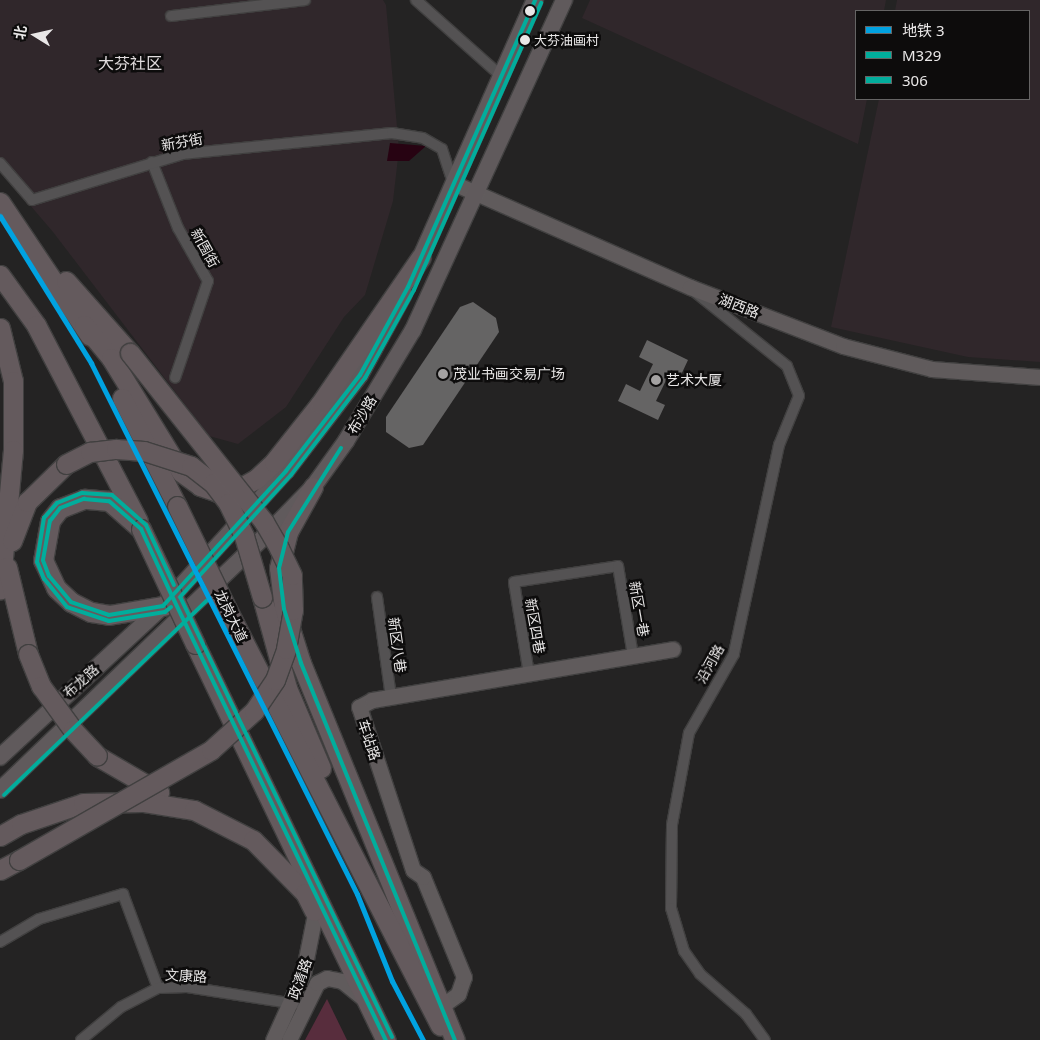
<!DOCTYPE html>
<html>
<head>
<meta charset="utf-8">
<style>
  body { margin:0 }
  #map { position:relative; width:1040px; height:1040px; overflow:hidden; background:#242323; font-family:"Noto Sans","Noto Sans SC",sans-serif }
  div>[style] { position:absolute }
  .built>* { inset:0; background:#30272b }
  .green>* { inset:0; background:#582d3d }
  .water>* { inset:0; background:#270312 }
  .building>* { inset:0; background:#656464 }
  .roads { filter:drop-shadow(1px 0 #414040) drop-shadow(-1px 0 #414040) drop-shadow(0 1px #414040) drop-shadow(0 -1px #414040) }
  .street>* { height:10px; margin:-5px; padding:0 5px; transform-origin:5px; border-radius:5px; background:#545253 }
  .secondary>* { height:15px; margin:-7.5px; padding:0 7.5px; transform-origin:7.5px; border-radius:7.5px; background:#605b5c }
  .primary>* { height:16px; margin:-8px; padding:0 8px; transform-origin:8px; border-radius:8px; background:#605a5c }
  .highway>* { height:19px; margin:-9.5px; padding:0 9.5px; transform-origin:9.5px; border-radius:9.5px; background:#645a5d }
  .bridges { filter:drop-shadow(1px 0 #414040) drop-shadow(-1px 0 #414040) drop-shadow(0 1px #414040) drop-shadow(0 -1px #414040) }
  .highway-bridge>* { height:19px; margin:-9.5px; padding:0 9.5px; transform-origin:9.5px; border-radius:9.5px; background:#645a5d }
  .bus-1>* { height:4px; margin:-2px; padding:0 2px; transform-origin:2px; border-radius:2px; background:#01ad9c }
  .bus-2>* { height:4px; margin:-2px; padding:0 2px; transform-origin:2px; border-radius:2px; background:#01ad9c }
  .metro-1>* { height:5px; margin:-2.5px; padding:0 2.5px; transform-origin:2.5px; border-radius:2.5px; background:#00a2e1 }
  .dots>* { width:14px; height:14px; translate:-50% -50%; box-sizing:border-box; border:2px solid #0d0c0c; border-radius:50% }
  span { translate:-50% -50%; white-space:nowrap; text-align:center; line-height:1.15; -webkit-text-stroke:5px #0d0c0c; paint-order:stroke }
  .bus-label { font-size:13px; color:#e9e7e7 }
  .left { translate:0 -50%; text-align:left }
  .street-label { font-size:14px; color:#e9e7e7 }
  .poi-label { font-size:14px; color:#e9e7e7 }
  .quarter-label { font-size:16px; color:#e0dbdd }
  .legend { position:absolute; left:855px; top:10px; width:175px; height:90px; box-sizing:border-box; background:#0d0c0c; border:1px solid #656464; margin:0; padding:6px 9px; list-style:none; font-size:15px; color:#e9e7e7 }
  .legend li { display:flex; align-items:center; gap:10px; height:25px }
  .legend b { width:25px; border:1px solid #656464 }
  .north { position:absolute; left:10px; top:10px; width:50px; height:50px; -webkit-text-stroke:4px #0d0c0c; paint-order:stroke; rotate:280deg; font-size:14px; font-weight:700; line-height:20px; text-align:center; color:#e9e7e7 }
  .north::after { content:''; display:block; margin:auto; width:18px; height:22px; background:#e9e7e7; clip-path:polygon(50% 0,100% 100%,50% 72%,0 100%) }
</style>
</head>
<body>
<div id="map">
  <div class="built">
    <i style="clip-path:polygon(0 0,383px 0,386px 5px,399px 149px,393px 201px,365px 295px,344px 317px,286px 407px,238px 444px,209px 436px,53px 232px,0 170px)"></i>
    <i style="clip-path:polygon(590px 0,886px 0,884px 11px,856px 11px,856px 99px,867px 99px,858px 144px,582px 18px)"></i>
    <i style="clip-path:polygon(897px 0,1040px 0,1040px 362px,968px 357px,831px 327px,879px 99px,1029px 99px,1029px 11px,895px 11px)"></i>
  </div>
  <div class="green">
    <i style="clip-path:polygon(327px 999px,347px 1040px,305px 1040px)"></i>
  </div>
  <div class="water">
    <i style="clip-path:polygon(390px 143px,426px 146px,409px 161px,387px 161px)"></i>
  </div>
  <div class="building">
    <i style="clip-path:polygon(473px 302px,496px 318px,499px 332px,423px 445px,409px 448px,386px 432px,386px 417px,460px 307px)"></i>
    <i style="clip-path:polygon(647px 340px,688px 360px,681px 375px,671px 370px,656px 401px,665px 405px,658px 420px,618px 401px,626px 384px,640px 391px,653px 364px,639px 357px)"></i>
  </div>
  <div class="roads">
    <div class="street">
      <i style="left:416px;top:0;width:114px;rotate:41.8deg"></i>
      <i style="left:171px;top:16px;width:135px;rotate:-6.8deg"></i>
      <i style="left:152px;top:162px;width:71px;rotate:68.5deg"></i>
      <i style="left:178px;top:228px;width:61px;rotate:60.5deg"></i>
      <i style="left:208px;top:281px;width:102px;rotate:108.8deg"></i>
      <i style="left:0;top:163px;width:49px;rotate:49.1deg"></i>
      <i style="left:32px;top:200px;width:157px;rotate:-17deg"></i>
      <i style="left:182px;top:154px;width:211px;rotate:-5.7deg"></i>
      <i style="left:392px;top:133px;width:31px;rotate:9deg"></i>
      <i style="left:423px;top:138px;width:22px;rotate:30deg"></i>
      <i style="left:442px;top:149px;width:36px;rotate:72deg"></i>
      <i style="left:695px;top:292px;width:118px;rotate:38.8deg"></i>
      <i style="left:787px;top:366px;width:32px;rotate:68deg"></i>
      <i style="left:799px;top:396px;width:53px;rotate:112.2deg"></i>
      <i style="left:779px;top:445px;width:214px;rotate:102.2deg"></i>
      <i style="left:734px;top:654px;width:91px;rotate:119.7deg"></i>
      <i style="left:689px;top:733px;width:94px;rotate:100.5deg"></i>
      <i style="left:672px;top:825px;width:83px;rotate:90.7deg"></i>
      <i style="left:671px;top:908px;width:45px;rotate:73.2deg"></i>
      <i style="left:684px;top:951px;width:28px;rotate:55deg"></i>
      <i style="left:700px;top:974px;width:61px;rotate:41deg"></i>
      <i style="left:746px;top:1014px;width:32px;rotate:54deg"></i>
      <i style="left:377px;top:597px;width:101px;rotate:82deg"></i>
      <i style="left:529px;top:674px;width:93px;rotate:-99.3deg"></i>
      <i style="left:514px;top:582px;width:105px;rotate:-8.7deg"></i>
      <i style="left:618px;top:566px;width:91px;rotate:80.5deg"></i>
      <i style="left:0;top:942px;width:45px;rotate:-30.5deg"></i>
      <i style="left:39px;top:919px;width:88px;rotate:-16.6deg"></i>
      <i style="left:123px;top:894px;width:100px;rotate:69.6deg"></i>
      <i style="left:81px;top:1040px;width:52px;rotate:-39.5deg"></i>
      <i style="left:121px;top:1007px;width:42px;rotate:-27.2deg"></i>
      <i style="left:158px;top:988px;width:29px;rotate:-2deg"></i>
      <i style="left:187px;top:987px;width:109px;rotate:8.9deg"></i>
    </div>
    <div class="secondary">
      <i style="left:453px;top:183px;width:259px;rotate:23.7deg"></i>
      <i style="left:690px;top:287px;width:164px;rotate:21.1deg"></i>
      <i style="left:843px;top:346px;width:92px;rotate:14.5deg"></i>
      <i style="left:932px;top:369px;width:108px;rotate:4.2deg"></i>
      <i style="left:443px;top:1005px;width:19px;rotate:-36deg"></i>
      <i style="left:458px;top:994px;width:18px;rotate:-71deg"></i>
      <i style="left:464px;top:977px;width:108px;rotate:-112.3deg"></i>
      <i style="left:423px;top:877px;width:12px;rotate:-145deg"></i>
      <i style="left:413px;top:870px;width:172px;rotate:-108.3deg"></i>
      <i style="left:359px;top:707px;width:15px;rotate:-28deg"></i>
      <i style="left:372px;top:700px;width:305px;rotate:-9.6deg"></i>
      <i style="left:273px;top:1040px;width:72px;rotate:-65.6deg"></i>
      <i style="left:303px;top:974px;width:61px;rotate:-78.7deg"></i>
      <i style="left:289px;top:1040px;width:64px;rotate:-63.8deg"></i>
      <i style="left:317px;top:983px;width:11px;rotate:-27deg"></i>
      <i style="left:327px;top:978px;width:15px;rotate:11deg"></i>
      <i style="left:342px;top:981px;width:32px;rotate:39deg"></i>
    </div>
    <div class="primary">
      <i style="left:416px;top:268px;width:293px;rotate:-66.1deg"></i>
      <i style="left:0;top:757px;width:222px;rotate:-42.8deg"></i>
      <i style="left:163px;top:606px;width:183px;rotate:-47.7deg"></i>
      <i style="left:286px;top:471px;width:121px;rotate:-52.4deg"></i>
      <i style="left:360px;top:375px;width:92px;rotate:-61.5deg"></i>
      <i style="left:0;top:790px;width:368px;rotate:-43.8deg"></i>
      <i style="left:266px;top:535px;width:67px;rotate:-45.6deg"></i>
      <i style="left:313px;top:487px;width:57px;rotate:-54.3deg"></i>
      <i style="left:346px;top:441px;width:130px;rotate:-58.9deg"></i>
      <i style="left:413px;top:330px;width:363px;rotate:-65.4deg"></i>
    </div>
    <div class="highway">
      <i style="left:0;top:202px;width:161px;rotate:56.1deg"></i>
      <i style="left:0;top:275px;width:62px;rotate:54.2deg"></i>
      <i style="left:36px;top:325px;width:221px;rotate:62.5deg"></i>
      <i style="left:66px;top:281px;width:96px;rotate:48.4deg"></i>
      <i style="left:84px;top:325px;width:43px;rotate:50.7deg"></i>
      <i style="left:111px;top:358px;width:134px;rotate:58.4deg"></i>
      <i style="left:181px;top:472px;width:24px;rotate:36deg"></i>
      <i style="left:200px;top:486px;width:18px;rotate:19deg"></i>
      <i style="left:217px;top:492px;width:19px;rotate:-6deg"></i>
      <i style="left:236px;top:490px;width:23px;rotate:-29deg"></i>
      <i style="left:256px;top:479px;width:25px;rotate:-43deg"></i>
      <i style="left:274px;top:462px;width:74px;rotate:-51.6deg"></i>
      <i style="left:320px;top:404px;width:178px;rotate:-55.5deg"></i>
      <i style="left:0;top:328px;width:55px;rotate:76.2deg"></i>
      <i style="left:13px;top:381px;width:69px;rotate:90deg"></i>
      <i style="left:13px;top:450px;width:140px;rotate:95.3deg"></i>
      <i style="left:122px;top:398px;width:121px;rotate:63deg"></i>
      <i style="left:313px;top:487px;width:51px;rotate:119.1deg"></i>
      <i style="left:288px;top:532px;width:37px;rotate:104deg"></i>
      <i style="left:279px;top:568px;width:41px;rotate:83deg"></i>
      <i style="left:284px;top:609px;width:57px;rotate:72.5deg"></i>
      <i style="left:301px;top:663px;width:407px;rotate:67.8deg"></i>
      <i style="left:141px;top:529px;width:43px;rotate:-138.8deg"></i>
      <i style="left:109px;top:501px;width:25px;rotate:-175deg"></i>
      <i style="left:84px;top:499px;width:26px;rotate:159deg"></i>
      <i style="left:60px;top:508px;width:16px;rotate:128deg"></i>
      <i style="left:50px;top:521px;width:40px;rotate:100deg"></i>
      <i style="left:43px;top:560px;width:31px;rotate:65deg"></i>
      <i style="left:56px;top:588px;width:21px;rotate:43deg"></i>
      <i style="left:71px;top:602px;width:22px;rotate:27deg"></i>
      <i style="left:91px;top:612px;width:18px;rotate:9deg"></i>
      <i style="left:109px;top:615px;width:55px;rotate:-9.5deg"></i>
      <i style="left:12px;top:541px;width:42px;rotate:-69deg"></i>
      <i style="left:27px;top:502px;width:54px;rotate:-44.3deg"></i>
      <i style="left:7px;top:567px;width:89px;rotate:76.4deg"></i>
      <i style="left:262px;top:597px;width:94px;rotate:74.6deg"></i>
      <i style="left:287px;top:688px;width:87px;rotate:67deg"></i>
      <i style="left:227px;top:609px;width:468px;rotate:62.9deg"></i>
      <i style="left:195px;top:644px;width:440px;rotate:64.3deg"></i>
      <i style="left:97px;top:756px;width:72px;rotate:30.1deg"></i>
      <i style="left:0;top:836px;width:24px;rotate:-30deg"></i>
      <i style="left:21px;top:824px;width:65px;rotate:-18.7deg"></i>
      <i style="left:83px;top:803px;width:61px;rotate:-0.9deg"></i>
      <i style="left:144px;top:802px;width:51px;rotate:9.1deg"></i>
      <i style="left:194px;top:810px;width:66px;rotate:27deg"></i>
      <i style="left:253px;top:840px;width:74px;rotate:45.5deg"></i>
      <i style="left:305px;top:893px;width:20px;rotate:63deg"></i>
      <i style="left:0;top:870px;width:21px;rotate:-28deg"></i>
    </div>
  </div>
  <div class="bridges">
    <div class="highway-bridge">
      <i style="left:66px;top:464px;width:27px;rotate:-27deg"></i>
      <i style="left:90px;top:452px;width:26px;rotate:-7deg"></i>
      <i style="left:116px;top:449px;width:28px;rotate:4deg"></i>
      <i style="left:144px;top:451px;width:49px;rotate:17.7deg"></i>
      <i style="left:191px;top:466px;width:28px;rotate:38deg"></i>
      <i style="left:213px;top:483px;width:25px;rotate:53deg"></i>
      <i style="left:228px;top:503px;width:37px;rotate:64deg"></i>
      <i style="left:244px;top:536px;width:64px;rotate:73.6deg"></i>
      <i style="left:177px;top:506px;width:114px;rotate:64.1deg"></i>
      <i style="left:141px;top:529px;width:127px;rotate:64.8deg"></i>
      <i style="left:28px;top:654px;width:35px;rotate:68deg"></i>
      <i style="left:41px;top:686px;width:54px;rotate:54deg"></i>
      <i style="left:73px;top:730px;width:35px;rotate:47deg"></i>
      <i style="left:19px;top:860px;width:221px;rotate:-29.8deg"></i>
      <i style="left:211px;top:750px;width:58px;rotate:-42.2deg"></i>
      <i style="left:254px;top:711px;width:37px;rotate:-56deg"></i>
      <i style="left:275px;top:680px;width:33px;rotate:-70deg"></i>
      <i style="left:286px;top:649px;width:40px;rotate:-80deg"></i>
      <i style="left:293px;top:610px;width:35px;rotate:-92deg"></i>
      <i style="left:292px;top:575px;width:30px;rotate:-116deg"></i>
      <i style="left:279px;top:548px;width:30px;rotate:-120deg"></i>
      <i style="left:264px;top:522px;width:216px;rotate:-128.4deg"></i>
    </div>
  </div>
  <div class="bus-1">
    <i style="left:341px;top:448px;width:99px;rotate:122.2deg"></i>
    <i style="left:288px;top:532px;width:37px;rotate:104deg"></i>
    <i style="left:279px;top:568px;width:41px;rotate:83deg"></i>
    <i style="left:284px;top:609px;width:57px;rotate:72.5deg"></i>
    <i style="left:301px;top:663px;width:407px;rotate:67.8deg"></i>
    <i style="left:84px;top:499px;width:25px;rotate:5deg"></i>
    <i style="left:109px;top:501px;width:43px;rotate:41.2deg"></i>
    <i style="left:141px;top:529px;width:74px;rotate:65.2deg"></i>
    <i style="left:172px;top:596px;width:13px;rotate:132deg"></i>
    <i style="left:163px;top:606px;width:55px;rotate:170.5deg"></i>
    <i style="left:109px;top:615px;width:40px;rotate:-161.1deg"></i>
    <i style="left:71px;top:602px;width:34px;rotate:-130deg"></i>
    <i style="left:49px;top:576px;width:17px;rotate:-111deg"></i>
    <i style="left:43px;top:560px;width:40px;rotate:-80deg"></i>
    <i style="left:50px;top:521px;width:16px;rotate:-52deg"></i>
    <i style="left:60px;top:508px;width:26px;rotate:-21deg"></i>
    <i style="left:172px;top:596px;width:493px;rotate:64.3deg"></i>
    <i style="left:172px;top:596px;width:169px;rotate:-47.6deg"></i>
    <i style="left:286px;top:471px;width:121px;rotate:-52.4deg"></i>
    <i style="left:360px;top:375px;width:100px;rotate:-61.4deg"></i>
    <i style="left:408px;top:287px;width:314px;rotate:-66.1deg"></i>
  </div>
  <div class="bus-2">
    <i style="left:171px;top:607px;width:8px;rotate:140deg"></i>
    <i style="left:165px;top:612px;width:57px;rotate:170.9deg"></i>
    <i style="left:109px;top:621px;width:44px;rotate:-161.6deg"></i>
    <i style="left:67px;top:607px;width:36px;rotate:-129deg"></i>
    <i style="left:44px;top:579px;width:18px;rotate:-112deg"></i>
    <i style="left:37px;top:562px;width:45px;rotate:-81deg"></i>
    <i style="left:44px;top:518px;width:20px;rotate:-49deg"></i>
    <i style="left:57px;top:503px;width:27px;rotate:-22deg"></i>
    <i style="left:82px;top:493px;width:30px;rotate:4deg"></i>
    <i style="left:112px;top:495px;width:45px;rotate:41.4deg"></i>
    <i style="left:146px;top:525px;width:66px;rotate:65deg"></i>
    <i style="left:4px;top:795px;width:281px;rotate:-43.8deg"></i>
    <i style="left:392px;top:1037px;width:488px;rotate:-115.7deg"></i>
    <i style="left:180px;top:597px;width:165px;rotate:-47.7deg"></i>
    <i style="left:291px;top:475px;width:122px;rotate:-52.7deg"></i>
    <i style="left:365px;top:378px;width:101px;rotate:-60.9deg"></i>
    <i style="left:414px;top:290px;width:314px;rotate:-66.1deg"></i>
  </div>
  <div class="metro-1">
    <i style="left:0;top:216px;width:173px;rotate:58.2deg"></i>
    <i style="left:91px;top:363px;width:594px;rotate:63.39deg"></i>
    <i style="left:357px;top:894px;width:94px;rotate:68.1deg"></i>
    <i style="left:392px;top:981px;width:67px;rotate:62.3deg"></i>
  </div>
  <div class="dots">
    <i style="left:530px;top:11px;background:#e9e7e7"></i>
    <i style="left:525px;top:40px;background:#e9e7e7"></i>
    <i style="left:443px;top:374px;background:#a4a2a2"></i>
    <i style="left:656px;top:380px;background:#a4a2a2"></i>
  </div>
  <div class="bus-label">
    <span class="left" style="left:534px;top:40px">大芬油画村</span>
  </div>
  <div class="street-label">
    <span style="left:182px;top:142px;rotate:-10deg">新芬街</span>
    <span style="left:205px;top:248px;rotate:61deg">新围街</span>
    <span style="left:739px;top:306px;rotate:21deg">湖西路</span>
    <span style="left:362px;top:415px;rotate:-59deg">布沙路</span>
    <span style="left:639px;top:609px;rotate:80deg">新区一巷</span>
    <span style="left:231px;top:616px;rotate:64deg">龙岗大道</span>
    <span style="left:535px;top:626px;rotate:80deg">新区四巷</span>
    <span style="left:397px;top:645px;rotate:82deg">新区八巷</span>
    <span style="left:710px;top:664px;rotate:-61deg">沿河路</span>
    <span style="left:81px;top:681px;rotate:-42deg">布龙路</span>
    <span style="left:369px;top:740px;rotate:71deg">车站路</span>
    <span style="left:186px;top:976px;rotate:3deg">文康路</span>
    <span style="left:300px;top:979px;rotate:-70deg">政清路</span>
  </div>
  <div class="poi-label">
    <span class="left" style="left:453px;top:374px">茂业书画交易广场</span>
    <span class="left" style="left:666px;top:380px">艺术大厦</span>
  </div>
  <div class="quarter-label">
    <span style="left:130px;top:63px">大芬社区</span>
  </div>
  <ul class="legend">
  <li><b style="height:6px;background:#00a2e1"></b>地铁 3</li>
  <li><b style="height:6px;background:#01ad9c"></b>M329</li>
  <li><b style="height:6px;background:#01ad9c"></b>306</li>
  </ul>
  <div class="north">北</div>
</div>
</body>
</html>
